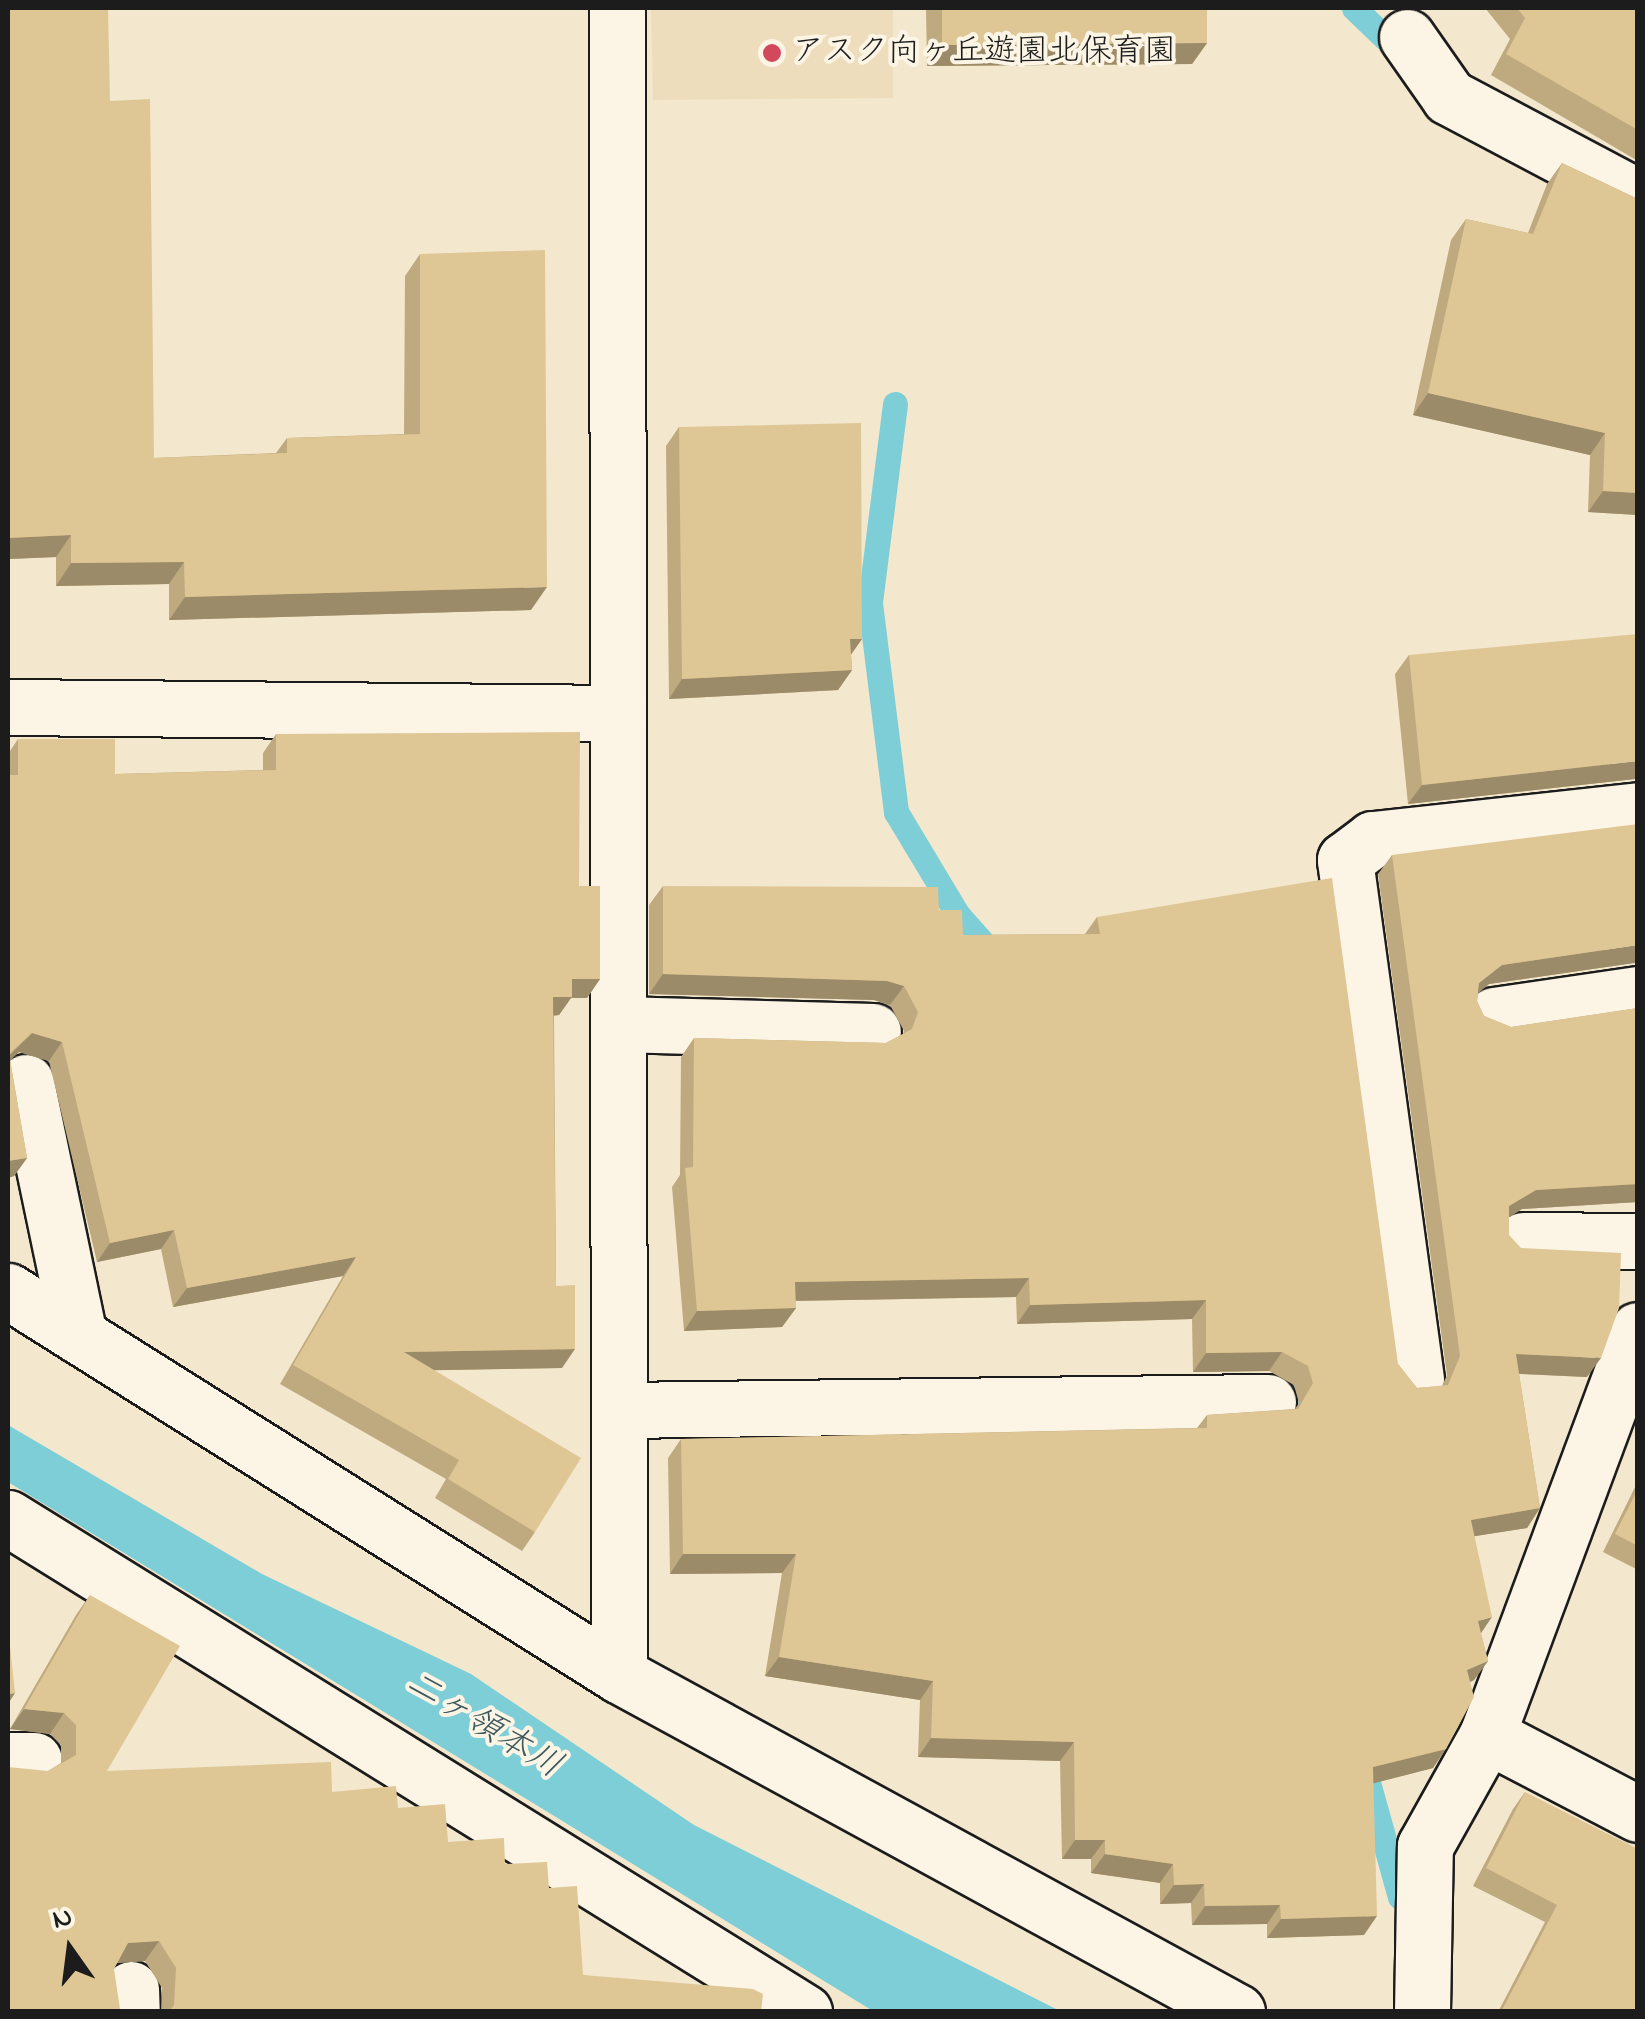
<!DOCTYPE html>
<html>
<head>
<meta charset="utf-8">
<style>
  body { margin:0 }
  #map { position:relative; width:1645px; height:2019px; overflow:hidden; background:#f3e7cd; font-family:"Indie Flower","Klee One",sans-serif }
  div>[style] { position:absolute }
  .built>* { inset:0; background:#edddbc }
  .water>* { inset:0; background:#7dced6 }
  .stream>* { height:25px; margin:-12.5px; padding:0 12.5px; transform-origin:12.5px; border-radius:12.5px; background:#7dced6 }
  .roads { filter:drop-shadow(2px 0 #1c1c1c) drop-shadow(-2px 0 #1c1c1c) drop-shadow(0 2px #1c1c1c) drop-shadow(0 -2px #1c1c1c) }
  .minor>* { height:55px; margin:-27.5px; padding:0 27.5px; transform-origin:27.5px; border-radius:27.5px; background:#fcf5e5 }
  .wall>* { inset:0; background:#bfaa80 }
  .shaded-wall>* { inset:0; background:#9b8b68 }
  .building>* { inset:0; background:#dec695 }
  .dots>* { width:28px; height:28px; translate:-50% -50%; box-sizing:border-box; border:5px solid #fcf5e5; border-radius:50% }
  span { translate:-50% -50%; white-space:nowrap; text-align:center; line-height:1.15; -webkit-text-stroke:8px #fcf5e5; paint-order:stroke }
  .poi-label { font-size:32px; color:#1c1c1c }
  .left { translate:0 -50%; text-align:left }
  .water-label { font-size:35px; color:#3e5a5d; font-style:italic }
  .frame { position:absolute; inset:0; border:10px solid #1c1c1c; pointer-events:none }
  .north { position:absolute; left:20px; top:1899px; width:100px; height:100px; -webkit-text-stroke:8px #fcf5e5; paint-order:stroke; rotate:346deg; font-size:28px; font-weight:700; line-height:40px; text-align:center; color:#1c1c1c }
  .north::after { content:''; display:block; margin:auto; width:35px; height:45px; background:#1c1c1c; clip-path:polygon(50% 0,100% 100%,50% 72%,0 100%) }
</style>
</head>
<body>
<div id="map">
  <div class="built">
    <i style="clip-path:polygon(651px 8px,893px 8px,893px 98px,653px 100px)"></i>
  </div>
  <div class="water">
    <i style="clip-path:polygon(8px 1425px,262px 1574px,471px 1674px,694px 1825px,1060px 2011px,873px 2011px,8px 1482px)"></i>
  </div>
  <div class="stream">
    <i style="left:1354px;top:8px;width:69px;rotate:43.8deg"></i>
    <i style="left:895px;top:404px;width:201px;rotate:97.2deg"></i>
    <i style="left:870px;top:603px;width:211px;rotate:82.9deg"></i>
    <i style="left:896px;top:812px;width:120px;rotate:59deg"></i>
    <i style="left:958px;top:915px;width:59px;rotate:48.4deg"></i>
    <i style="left:1284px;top:1353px;width:86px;rotate:75.2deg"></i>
    <i style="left:1364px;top:1768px;width:134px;rotate:74.4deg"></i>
  </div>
  <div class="roads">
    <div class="minor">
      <i style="left:617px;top:8px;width:1667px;rotate:89.93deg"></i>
      <i style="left:1407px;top:37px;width:73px;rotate:55deg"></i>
      <i style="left:1449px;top:97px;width:214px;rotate:27.9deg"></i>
      <i style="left:8px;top:707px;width:610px;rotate:0.56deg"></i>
      <i style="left:1494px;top:1015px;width:146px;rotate:-8.3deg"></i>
      <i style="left:619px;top:1024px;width:254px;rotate:1.6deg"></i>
      <i style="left:26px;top:1082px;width:259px;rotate:78.2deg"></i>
      <i style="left:1523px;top:1240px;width:115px;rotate:0.5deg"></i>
      <i style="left:8px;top:1291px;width:722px;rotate:32.15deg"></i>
      <i style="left:619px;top:1675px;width:704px;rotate:28.6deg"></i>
      <i style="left:1416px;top:1379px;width:524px;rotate:-97.79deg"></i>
      <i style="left:1345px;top:860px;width:35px;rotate:-37deg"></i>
      <i style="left:1373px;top:839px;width:267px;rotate:-6.2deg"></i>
      <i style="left:619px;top:1410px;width:649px;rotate:-0.71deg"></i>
      <i style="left:8px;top:1518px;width:937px;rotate:31.82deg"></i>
      <i style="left:1487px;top:1735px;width:170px;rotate:27.6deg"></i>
      <i style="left:8px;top:1760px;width:26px"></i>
      <i style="left:131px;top:1989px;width:23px;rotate:88deg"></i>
      <i style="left:1422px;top:2012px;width:166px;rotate:-89deg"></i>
      <i style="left:1425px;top:1846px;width:127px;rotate:-60.8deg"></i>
      <i style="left:1487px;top:1735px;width:432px;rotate:-69.6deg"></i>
    </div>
  </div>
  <div class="wall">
    <i style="clip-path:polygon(8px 8px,110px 101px,154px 458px,276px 453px,287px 438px,404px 434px,405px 276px,420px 254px,531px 610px,169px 620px,169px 584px,56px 586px,56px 557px,8px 559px)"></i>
    <i style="clip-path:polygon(926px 8px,1207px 8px,1207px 43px,1192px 64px,927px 66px)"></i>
    <i style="clip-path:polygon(1485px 8px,1638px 8px,1638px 161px,1491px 75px,1510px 39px)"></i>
    <i style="clip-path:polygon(1562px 163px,1638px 199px,1638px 515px,1588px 512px,1590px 455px,1413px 415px,1451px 240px,1466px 219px,1528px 233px,1547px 184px)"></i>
    <i style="clip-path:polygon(679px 427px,862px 639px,851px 655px,852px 670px,838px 690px,669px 699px,666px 446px)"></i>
    <i style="clip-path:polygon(1409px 655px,1635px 779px,1408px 804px,1395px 674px)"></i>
    <i style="clip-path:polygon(276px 734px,579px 886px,600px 979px,587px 998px,571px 998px,559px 1015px,554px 1016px,556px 1286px,562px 1368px,434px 1370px,535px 1532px,522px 1551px,435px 1498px,446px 1479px,280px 1384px,343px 1276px,173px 1307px,161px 1249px,97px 1262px,49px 1061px,19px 1052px,10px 1060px,27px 1158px,14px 1176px,8px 1178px,8px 754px,18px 739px,115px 774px,263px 770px,263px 753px)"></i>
    <i style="clip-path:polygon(1392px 855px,1634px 963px,1489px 984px,1478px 993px,1477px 1001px,1484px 1016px,1511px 1027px,1638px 1008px,1638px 1202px,1522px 1209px,1509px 1217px,1509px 1235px,1587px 1377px,1519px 1374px,1540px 1508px,1527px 1528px,1474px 1536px,1481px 1634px,1488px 1661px,1474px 1680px,1470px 1682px,1433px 1768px,1373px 1783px,1364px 1935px,1267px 1938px,1267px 1924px,1192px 1925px,1191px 1903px,1160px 1904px,1160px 1883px,1091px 1873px,1091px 1859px,1062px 1859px,1060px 1761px,918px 1757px,920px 1700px,765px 1676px,782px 1573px,670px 1574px,668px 1458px,681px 1439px,1197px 1428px,1207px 1415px,1295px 1409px,1299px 1403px,1294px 1385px,1269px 1371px,1193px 1372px,1192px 1319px,1017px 1324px,1016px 1297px,795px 1301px,796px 1308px,782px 1327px,684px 1331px,672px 1187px,680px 1175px,681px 1057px,694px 1038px,886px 1043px,903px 1034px,904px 1031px,890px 1005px,874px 1000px,649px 994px,649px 905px,663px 886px,939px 910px,963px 935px,1085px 934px,1097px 917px,1398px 1364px,1417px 1388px,1442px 1386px,1447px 1375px,1378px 874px)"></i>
    <i style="clip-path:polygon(1638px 1481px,1638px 1570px,1603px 1552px)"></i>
    <i style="clip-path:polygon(90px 1595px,107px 1771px,332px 1792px,398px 1808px,448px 1842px,505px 1864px,549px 1888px,583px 1975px,761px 2012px,161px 2012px,162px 1988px,145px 1961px,117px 1963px,8px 2012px,48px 1771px,61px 1763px,61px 1745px,50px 1734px,10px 1729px,76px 1615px)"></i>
    <i style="clip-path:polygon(1525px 1792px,1638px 2012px,1498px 2012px,1545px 1922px,1473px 1886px,1513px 1809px)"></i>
  </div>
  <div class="shaded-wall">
    <i style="clip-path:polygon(1207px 43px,1192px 64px,927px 66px,942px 45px)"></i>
    <i style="clip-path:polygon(1428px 393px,1605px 433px,1590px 455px,1413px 415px)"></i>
    <i style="clip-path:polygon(1603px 491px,1638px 493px,1638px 515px,1588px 512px)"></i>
    <i style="clip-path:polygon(71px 535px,56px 557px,8px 559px,8px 538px)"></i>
    <i style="clip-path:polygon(184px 562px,169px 584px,56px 586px,71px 563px)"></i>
    <i style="clip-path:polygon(547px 587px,531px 610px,169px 620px,185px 597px)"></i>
    <i style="clip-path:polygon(850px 639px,862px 639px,848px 658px)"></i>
    <i style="clip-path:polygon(852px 670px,838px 690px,669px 699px,682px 679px)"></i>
    <i style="clip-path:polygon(1638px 761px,1638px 780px,1635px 779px,1408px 804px,1422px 785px)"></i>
    <i style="clip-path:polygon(1638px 945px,1638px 964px,1634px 963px,1489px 984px,1465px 1003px,1479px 983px,1502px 965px)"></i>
    <i style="clip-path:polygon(663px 974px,887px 981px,904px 986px,890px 1005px,874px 1000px,649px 994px)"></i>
    <i style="clip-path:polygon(572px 979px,600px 979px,587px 998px,571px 998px,559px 1015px,540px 1016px,553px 997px)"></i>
    <i style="clip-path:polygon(32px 1033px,62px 1042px,49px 1061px,19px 1052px,8px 1062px,8px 1057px)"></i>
    <i style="clip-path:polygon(27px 1158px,14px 1176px,8px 1178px,8px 1161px)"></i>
    <i style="clip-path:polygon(1638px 1184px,1638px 1202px,1522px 1209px,1496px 1225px,1509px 1206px,1536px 1190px)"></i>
    <i style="clip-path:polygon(174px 1230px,161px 1249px,97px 1262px,110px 1243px)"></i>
    <i style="clip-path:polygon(356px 1257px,343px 1276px,173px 1307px,187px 1288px)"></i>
    <i style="clip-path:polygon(1029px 1278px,1016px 1297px,781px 1301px,795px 1282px)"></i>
    <i style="clip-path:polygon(1206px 1300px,1192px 1319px,1017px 1324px,1030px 1305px)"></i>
    <i style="clip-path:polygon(796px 1308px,782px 1327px,684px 1331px,697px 1311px)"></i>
    <i style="clip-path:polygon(575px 1349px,562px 1368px,391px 1371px,404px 1352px)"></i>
    <i style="clip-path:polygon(1282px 1352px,1269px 1371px,1193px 1372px,1206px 1353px)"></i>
    <i style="clip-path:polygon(1516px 1354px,1601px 1358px,1587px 1377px,1503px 1373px)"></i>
    <i style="clip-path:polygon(1540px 1508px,1527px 1528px,1457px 1539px,1471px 1520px)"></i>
    <i style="clip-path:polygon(683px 1554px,796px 1554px,782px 1573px,670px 1574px)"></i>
    <i style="clip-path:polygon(1492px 1617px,1479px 1636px,1478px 1621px)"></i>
    <i style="clip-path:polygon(779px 1657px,933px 1681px,920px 1700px,765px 1676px)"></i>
    <i style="clip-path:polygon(1488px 1661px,1474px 1680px,1454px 1690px,1467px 1670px)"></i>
    <i style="clip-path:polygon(15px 1693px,8px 1704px,8px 1694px)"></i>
    <i style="clip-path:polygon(24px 1709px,64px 1713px,50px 1734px,10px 1729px)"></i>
    <i style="clip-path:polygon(931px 1738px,1074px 1742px,1060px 1761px,918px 1757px)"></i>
    <i style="clip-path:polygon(1446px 1749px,1433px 1768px,1359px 1787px,1373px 1767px)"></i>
    <i style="clip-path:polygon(1075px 1840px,1105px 1840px,1091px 1859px,1062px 1859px)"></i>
    <i style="clip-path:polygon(1105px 1854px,1173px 1864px,1160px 1883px,1091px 1873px)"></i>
    <i style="clip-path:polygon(1204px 1884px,1191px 1903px,1160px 1904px,1174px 1885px)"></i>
    <i style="clip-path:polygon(1280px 1905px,1267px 1924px,1192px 1925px,1205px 1906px)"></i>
    <i style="clip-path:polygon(1377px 1916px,1364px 1935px,1267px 1938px,1281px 1919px)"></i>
    <i style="clip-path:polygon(159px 1941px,145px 1961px,113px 1963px,128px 1943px)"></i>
  </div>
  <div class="building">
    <i style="clip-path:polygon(8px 8px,108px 8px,110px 101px,150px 99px,154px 458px,287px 453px,287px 438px,420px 434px,420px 254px,545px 250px,547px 587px,185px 597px,184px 562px,71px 563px,71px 535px,8px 538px)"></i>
    <i style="clip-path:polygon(942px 8px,1207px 8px,1207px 43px,942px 45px)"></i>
    <i style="clip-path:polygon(1517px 8px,1638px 8px,1638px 130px,1506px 54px,1525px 18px)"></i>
    <i style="clip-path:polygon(1562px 163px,1638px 199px,1638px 493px,1603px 491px,1605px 433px,1428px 393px,1466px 219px,1533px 234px)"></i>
    <i style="clip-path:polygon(861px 423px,862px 639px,850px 639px,852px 670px,682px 679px,679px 427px)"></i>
    <i style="clip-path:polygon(1638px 634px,1638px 761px,1422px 785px,1409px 655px)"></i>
    <i style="clip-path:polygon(580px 732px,579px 886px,600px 886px,600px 979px,572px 979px,572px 997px,553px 997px,556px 1286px,575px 1285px,575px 1349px,404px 1352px,581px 1458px,535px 1532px,448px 1479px,459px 1460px,293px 1365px,356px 1257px,187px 1288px,174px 1230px,110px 1243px,62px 1042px,32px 1033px,9px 1054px,27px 1158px,8px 1161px,8px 775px,18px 775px,18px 739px,115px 739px,115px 774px,276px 770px,276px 734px)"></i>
    <i style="clip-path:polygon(1638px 824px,1638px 945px,1502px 965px,1479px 983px,1477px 1001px,1484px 1016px,1511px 1027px,1638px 1008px,1638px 1184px,1536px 1190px,1509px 1206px,1509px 1235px,1521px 1248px,1621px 1253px,1619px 1308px,1601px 1358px,1516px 1354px,1540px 1508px,1471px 1520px,1492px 1617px,1478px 1621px,1488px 1661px,1467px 1670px,1474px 1697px,1446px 1749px,1373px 1767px,1377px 1916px,1281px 1919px,1280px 1905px,1205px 1906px,1204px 1884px,1174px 1885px,1173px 1864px,1105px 1854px,1105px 1840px,1075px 1840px,1074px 1742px,931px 1738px,933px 1681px,779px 1657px,796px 1554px,683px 1554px,681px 1439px,1207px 1428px,1207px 1415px,1298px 1409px,1313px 1383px,1308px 1366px,1282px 1352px,1206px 1353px,1206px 1300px,1030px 1305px,1029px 1278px,795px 1282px,796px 1308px,697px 1311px,685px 1168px,693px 1167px,694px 1038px,886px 1043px,912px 1029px,918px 1012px,904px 986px,887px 981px,663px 974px,663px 886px,938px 887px,939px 910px,962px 910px,963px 935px,1100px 934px,1097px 917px,1332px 878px,1398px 1364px,1417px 1388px,1448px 1385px,1460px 1356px,1392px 855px)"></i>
    <i style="clip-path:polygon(1638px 1489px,1638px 1546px,1615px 1534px)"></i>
    <i style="clip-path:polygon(90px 1595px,180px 1646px,107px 1771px,331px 1762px,332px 1792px,396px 1786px,398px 1808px,445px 1804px,448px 1842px,504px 1838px,505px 1864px,547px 1862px,549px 1888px,577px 1886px,583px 1975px,753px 1989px,763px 1994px,761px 2012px,169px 2012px,174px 2005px,176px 1968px,159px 1941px,128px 1943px,114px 1969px,120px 2009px,124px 2012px,8px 2012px,8px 1767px,48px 1771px,76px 1755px,76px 1725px,64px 1713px,24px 1709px)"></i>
    <i style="clip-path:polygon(8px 1627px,15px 1693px,8px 1694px)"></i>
    <i style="clip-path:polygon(1525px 1792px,1638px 1849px,1638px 2012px,1501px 2012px,1557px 1905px,1486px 1868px)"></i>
  </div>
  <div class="dots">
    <i style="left:772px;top:53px;background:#d1495b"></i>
  </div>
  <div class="poi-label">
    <span class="left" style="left:792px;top:53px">アスク向ヶ丘遊園北保育園</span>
  </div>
  <div class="water-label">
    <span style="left:483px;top:1726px;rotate:31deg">二ヶ領本川</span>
  </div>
  <div class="frame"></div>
  <div class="north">N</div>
</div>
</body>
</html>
